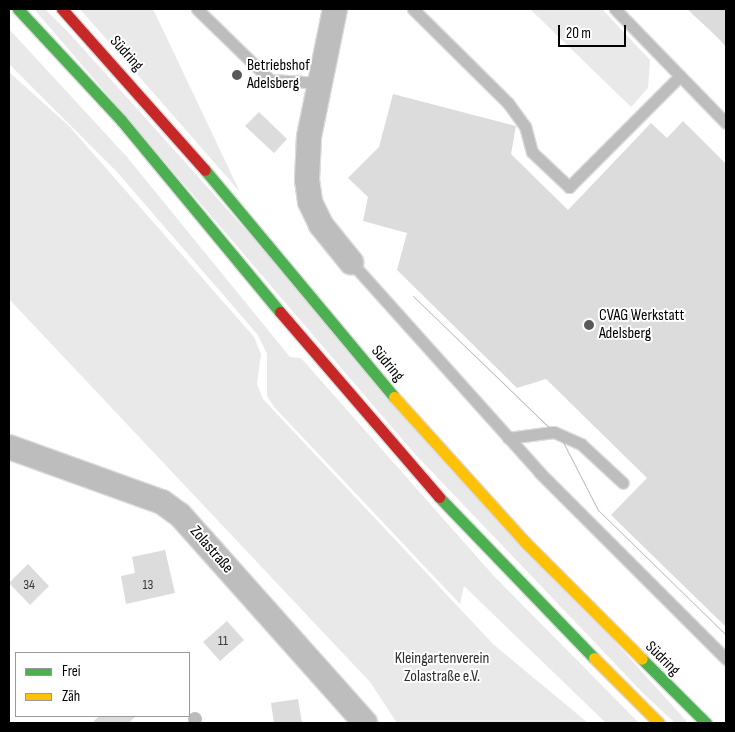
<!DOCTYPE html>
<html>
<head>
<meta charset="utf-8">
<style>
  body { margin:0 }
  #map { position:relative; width:735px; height:732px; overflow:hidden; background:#fff; font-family:"Sofia Sans Condensed",sans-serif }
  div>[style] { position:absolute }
  .green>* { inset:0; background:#e9e9e9 }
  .water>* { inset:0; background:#bbb }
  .round { border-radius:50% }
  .building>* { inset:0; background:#dcdcdc }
  .roads { filter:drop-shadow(1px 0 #dbdbdb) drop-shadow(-1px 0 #dbdbdb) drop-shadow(0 1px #dbdbdb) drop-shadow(0 -1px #dbdbdb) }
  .lane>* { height:11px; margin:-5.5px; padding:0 5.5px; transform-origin:5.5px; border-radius:5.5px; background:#bdbdbd }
  .street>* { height:24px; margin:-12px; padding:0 12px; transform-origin:12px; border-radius:12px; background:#bdbdbd }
  .fast>* { height:11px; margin:-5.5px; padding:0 5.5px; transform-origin:5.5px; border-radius:5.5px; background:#4caf50 }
  .slow>* { height:11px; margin:-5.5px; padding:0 5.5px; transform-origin:5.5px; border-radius:5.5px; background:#ffc107 }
  .jam>* { height:11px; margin:-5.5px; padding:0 5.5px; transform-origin:5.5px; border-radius:5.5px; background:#c62828 }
  .tram>* { height:1px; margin:-0.5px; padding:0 0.5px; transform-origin:0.5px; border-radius:0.5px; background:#bdbdbd }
  .dots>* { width:14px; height:14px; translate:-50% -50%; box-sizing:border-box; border:2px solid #fff; border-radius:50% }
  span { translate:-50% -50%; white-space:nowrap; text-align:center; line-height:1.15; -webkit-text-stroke:4px #fff; paint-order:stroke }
  .number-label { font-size:14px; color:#373737 }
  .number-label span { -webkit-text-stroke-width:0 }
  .street-label { font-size:16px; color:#000 }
  .poi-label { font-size:16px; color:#000 }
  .left { translate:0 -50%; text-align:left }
  .park-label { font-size:16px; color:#2e2e2e }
  .frame { position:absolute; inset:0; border:10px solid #000; pointer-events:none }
  .legend { position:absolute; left:15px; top:652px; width:175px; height:65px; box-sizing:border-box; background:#fff; border:1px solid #999; margin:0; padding:6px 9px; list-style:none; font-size:15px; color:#000 }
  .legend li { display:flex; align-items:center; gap:10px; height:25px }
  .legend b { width:25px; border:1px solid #999 }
  .scale { position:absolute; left:558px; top:25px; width:68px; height:22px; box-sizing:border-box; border:2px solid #000; border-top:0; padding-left:6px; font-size:15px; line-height:18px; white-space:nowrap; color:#000; -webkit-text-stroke:4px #fff; paint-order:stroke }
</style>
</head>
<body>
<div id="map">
  <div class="green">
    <i style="clip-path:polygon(34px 9px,45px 9px,70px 34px,688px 723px,675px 723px,643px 693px,414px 453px)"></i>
    <i style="clip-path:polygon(80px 9px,153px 9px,240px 192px)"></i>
    <i style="clip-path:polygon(530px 9px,602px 9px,650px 60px,648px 88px,631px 107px)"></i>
    <i style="clip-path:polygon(9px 29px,127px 157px,290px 357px,301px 358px,493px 575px,639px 723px,606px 723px,464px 586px,460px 604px,275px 408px,267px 396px,267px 354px,258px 335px,117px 172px,9px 64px)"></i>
    <i style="clip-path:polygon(9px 72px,69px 126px,254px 337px,261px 354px,257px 384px,263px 399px,494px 645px,588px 723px,397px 723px,370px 682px,9px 299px)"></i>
  </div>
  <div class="water">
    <i class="round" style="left:188px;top:712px;width:14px;height:14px"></i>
  </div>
  <div class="building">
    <i style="clip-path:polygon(687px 9px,726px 9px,726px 47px,717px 37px)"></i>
    <i style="clip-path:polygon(393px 94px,516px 126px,511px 154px,568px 210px,651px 123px,667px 138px,683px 121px,726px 164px,726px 627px,611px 515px,647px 478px,546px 379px,517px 388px,397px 270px,407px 233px,363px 221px,368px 197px,348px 178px,379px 147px)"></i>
    <i style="clip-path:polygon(259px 112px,287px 139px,274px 153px,245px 126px)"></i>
    <i style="clip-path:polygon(165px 550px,175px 593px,126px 604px,121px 576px,135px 573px,132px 557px)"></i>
    <i style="clip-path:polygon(28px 564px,49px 586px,30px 605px,9px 583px)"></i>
    <i style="clip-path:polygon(227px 621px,244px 640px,220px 661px,203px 642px)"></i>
    <i style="clip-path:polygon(298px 699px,302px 723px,274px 723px,271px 703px)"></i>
    <i style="clip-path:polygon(99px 716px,133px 716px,135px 717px,129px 723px,92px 723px)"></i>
  </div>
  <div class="roads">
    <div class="lane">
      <i style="left:197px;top:9px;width:102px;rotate:44.2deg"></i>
      <i style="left:270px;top:80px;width:52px;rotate:3.3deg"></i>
      <i style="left:413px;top:9px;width:134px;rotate:44.7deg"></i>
      <i style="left:508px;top:103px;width:29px;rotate:54deg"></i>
      <i style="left:525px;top:126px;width:27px;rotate:75deg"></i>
      <i style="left:532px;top:152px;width:51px;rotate:43.4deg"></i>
      <i style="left:569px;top:187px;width:157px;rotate:-45deg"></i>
      <i style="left:615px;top:9px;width:159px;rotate:45.8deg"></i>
      <i style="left:351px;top:262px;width:283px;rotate:48.1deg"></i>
      <i style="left:540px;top:473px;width:263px;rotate:45deg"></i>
      <i style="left:508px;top:438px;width:46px;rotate:-7.4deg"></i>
      <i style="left:554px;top:432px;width:30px;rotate:24deg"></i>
      <i style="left:581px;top:444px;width:57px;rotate:42.9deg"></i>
    </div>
    <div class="street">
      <i style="left:335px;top:9px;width:131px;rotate:101.5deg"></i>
      <i style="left:309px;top:137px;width:43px;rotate:92.7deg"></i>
      <i style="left:307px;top:180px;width:22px;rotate:82deg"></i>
      <i style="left:310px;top:202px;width:25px;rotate:64deg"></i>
      <i style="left:321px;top:225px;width:48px;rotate:51deg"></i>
      <i style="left:9px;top:447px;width:163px;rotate:19.8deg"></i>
      <i style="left:162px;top:502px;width:22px;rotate:36deg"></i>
      <i style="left:180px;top:515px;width:278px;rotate:48.3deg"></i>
    </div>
    <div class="fast">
      <i style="left:18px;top:9px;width:151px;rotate:47.1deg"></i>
      <i style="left:121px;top:120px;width:249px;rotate:50.4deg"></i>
      <i style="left:205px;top:170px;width:295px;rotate:50.2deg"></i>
      <i style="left:439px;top:497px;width:223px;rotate:46.1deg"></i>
      <i style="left:642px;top:659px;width:91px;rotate:45deg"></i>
    </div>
    <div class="slow">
      <i style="left:394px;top:397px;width:195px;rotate:47.9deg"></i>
      <i style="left:525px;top:542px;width:165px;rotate:45deg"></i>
      <i style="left:594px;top:658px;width:92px;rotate:45deg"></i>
    </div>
    <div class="jam">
      <i style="left:62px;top:9px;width:215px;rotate:48.4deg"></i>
      <i style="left:280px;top:312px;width:244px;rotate:49.3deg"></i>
    </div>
  </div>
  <div class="tram">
    <i style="left:413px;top:296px;width:207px;rotate:44deg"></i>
    <i style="left:562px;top:440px;width:79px;rotate:62.8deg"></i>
    <i style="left:598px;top:510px;width:179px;rotate:44.3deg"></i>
  </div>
  <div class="dots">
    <i style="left:237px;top:75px;background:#595959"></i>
    <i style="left:589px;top:325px;background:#595959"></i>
  </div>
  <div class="number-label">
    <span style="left:29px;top:585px">34</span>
    <span style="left:148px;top:585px">13</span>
    <span style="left:223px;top:641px">11</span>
  </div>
  <div class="street-label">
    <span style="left:126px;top:54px;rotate:48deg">Südring</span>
    <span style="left:387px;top:364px;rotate:50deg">Südring</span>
    <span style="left:211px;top:550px;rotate:49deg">Zolastraße</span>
    <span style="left:662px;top:659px;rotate:45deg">Südring</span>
  </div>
  <div class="poi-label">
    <span class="left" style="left:247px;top:75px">Betriebshof<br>Adelsberg</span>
    <span class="left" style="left:599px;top:325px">CVAG Werkstatt<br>Adelsberg</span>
  </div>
  <div class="park-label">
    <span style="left:442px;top:668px">Kleingartenverein<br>Zolastraße e.V.</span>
  </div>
  <div class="frame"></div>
  <ul class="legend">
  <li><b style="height:6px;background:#4caf50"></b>Frei</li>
  <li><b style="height:6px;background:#ffc107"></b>Zäh</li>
  </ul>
  <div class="scale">20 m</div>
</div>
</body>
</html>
